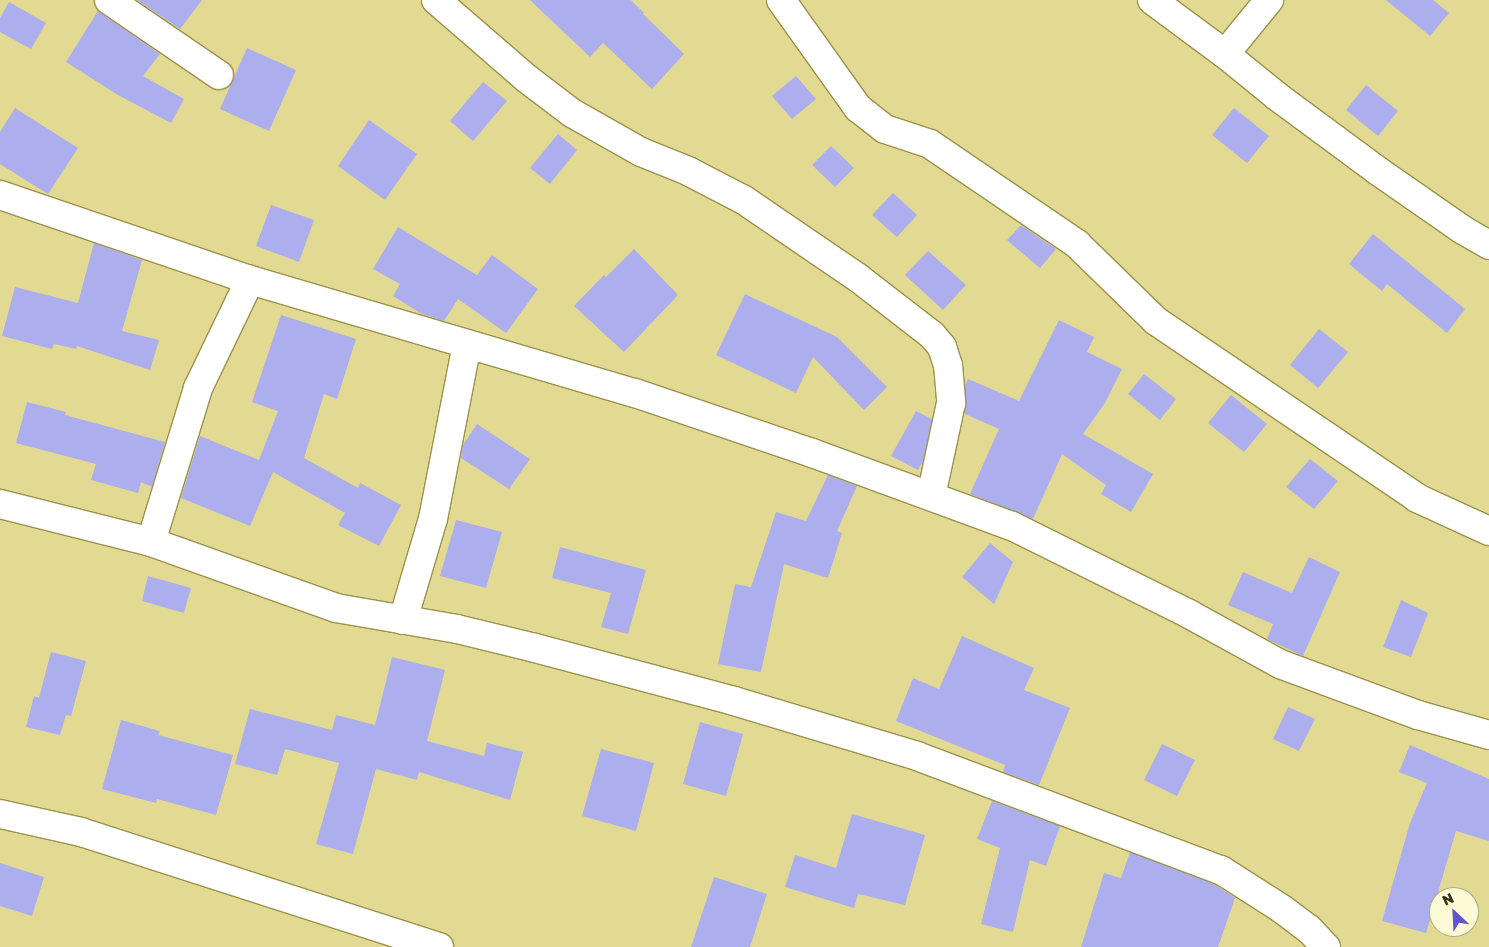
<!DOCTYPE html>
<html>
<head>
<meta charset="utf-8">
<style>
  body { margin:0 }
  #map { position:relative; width:1489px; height:947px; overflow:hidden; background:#e2da92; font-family:"Golos Text",sans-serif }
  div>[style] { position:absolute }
  .building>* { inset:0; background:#acaeee }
  .roads { filter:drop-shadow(1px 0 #9a924c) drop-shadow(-1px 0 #9a924c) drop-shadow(0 1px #9a924c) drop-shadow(0 -1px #9a924c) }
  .minor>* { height:28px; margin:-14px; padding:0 14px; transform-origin:14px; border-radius:14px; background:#fff }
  span { translate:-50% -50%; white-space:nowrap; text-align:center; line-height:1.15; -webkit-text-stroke:4px #fdfad6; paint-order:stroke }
  .north { position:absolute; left:1429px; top:887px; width:50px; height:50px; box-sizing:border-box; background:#fdfad6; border:1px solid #adaa89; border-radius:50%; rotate:335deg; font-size:14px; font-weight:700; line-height:20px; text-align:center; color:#353215 }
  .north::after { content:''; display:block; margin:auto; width:18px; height:22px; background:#6155cd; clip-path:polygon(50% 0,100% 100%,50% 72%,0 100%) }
</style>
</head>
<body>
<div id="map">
  <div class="building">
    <i style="clip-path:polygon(137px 0,202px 0,180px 29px)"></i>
    <i style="clip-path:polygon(530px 0,631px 0,644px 13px,643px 14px,684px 54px,652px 89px,603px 43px,590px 57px)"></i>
    <i style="clip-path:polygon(1386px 0,1433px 0,1449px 13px,1430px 36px)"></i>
    <i style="clip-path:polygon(9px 2px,46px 23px,31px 49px,0 32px,0 18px)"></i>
    <i style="clip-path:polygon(98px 11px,160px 54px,143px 76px,184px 99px,171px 123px,118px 95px,66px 62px)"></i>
    <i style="clip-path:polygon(247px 48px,296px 70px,269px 131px,220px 109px)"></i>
    <i style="clip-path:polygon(796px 76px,816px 99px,792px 119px,772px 96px)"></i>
    <i style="clip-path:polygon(483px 82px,507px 101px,473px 141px,450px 121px)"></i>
    <i style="clip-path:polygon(1366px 85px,1398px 111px,1378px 136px,1346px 110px)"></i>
    <i style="clip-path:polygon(15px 108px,78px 148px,48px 194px,0 164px,0 132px)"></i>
    <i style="clip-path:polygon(1234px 108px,1269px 136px,1247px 163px,1212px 135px)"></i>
    <i style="clip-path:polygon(369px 120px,417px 154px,385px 200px,338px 166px)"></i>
    <i style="clip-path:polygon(558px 134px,577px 150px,550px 184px,530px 168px)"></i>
    <i style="clip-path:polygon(831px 146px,854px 168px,835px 187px,812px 165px)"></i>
    <i style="clip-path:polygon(893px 193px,917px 215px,897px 237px,872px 215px)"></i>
    <i style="clip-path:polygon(271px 205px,314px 220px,299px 262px,256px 246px)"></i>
    <i style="clip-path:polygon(1021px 225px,1056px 249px,1040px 268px,1007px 240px)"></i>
    <i style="clip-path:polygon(398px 227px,477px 275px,492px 255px,538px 289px,506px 333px,458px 299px,444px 321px,422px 314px,393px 296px,400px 284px,373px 269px)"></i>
    <i style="clip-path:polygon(1373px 234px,1465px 309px,1447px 333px,1387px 284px,1382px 291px,1349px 264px)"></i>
    <i style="clip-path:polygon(94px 243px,142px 260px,122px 331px,159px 340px,150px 370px,77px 346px,76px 349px,54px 344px,52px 349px,2px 336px,15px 287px,78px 303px)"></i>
    <i style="clip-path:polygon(634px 249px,678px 295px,624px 352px,574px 306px,604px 275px,606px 277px)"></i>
    <i style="clip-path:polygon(928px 251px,966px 285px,943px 310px,905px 275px)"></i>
    <i style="clip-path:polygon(745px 294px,837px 337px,887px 387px,864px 410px,813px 357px,796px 393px,716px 355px)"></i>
    <i style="clip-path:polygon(281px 315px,356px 339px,337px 399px,324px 394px,304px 458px,358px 488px,360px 483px,401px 505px,379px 546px,338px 525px,345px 513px,273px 472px,250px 526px,181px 498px,200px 436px,259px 460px,278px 411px,252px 402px)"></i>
    <i style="clip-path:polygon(1059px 320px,1094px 337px,1087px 352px,1122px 369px,1105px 403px,1083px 434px,1153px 474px,1131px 512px,1101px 494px,1106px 485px,1062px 454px,1033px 519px,970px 494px,999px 429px,965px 414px,965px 385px,968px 379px,1019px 401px)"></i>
    <i style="clip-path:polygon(1319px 329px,1348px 352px,1318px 388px,1290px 365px)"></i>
    <i style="clip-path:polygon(1144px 374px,1176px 399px,1160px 420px,1128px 394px)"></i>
    <i style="clip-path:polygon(1231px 395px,1267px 424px,1244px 452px,1208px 423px)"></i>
    <i style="clip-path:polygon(27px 402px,66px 412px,65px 415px,165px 442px,152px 487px,141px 482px,138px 493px,91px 480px,96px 464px,16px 443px)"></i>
    <i style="clip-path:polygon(916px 411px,932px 419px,923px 461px,918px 470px,891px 456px)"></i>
    <i style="clip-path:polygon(477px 424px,530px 459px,509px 489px,461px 458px,463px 445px)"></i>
    <i style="clip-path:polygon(1310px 459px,1338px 481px,1314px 509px,1286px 487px)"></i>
    <i style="clip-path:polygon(828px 475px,857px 486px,837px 531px,842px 533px,828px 578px,784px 564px,761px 672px,718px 664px,735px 584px,751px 587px,776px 512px,806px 521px)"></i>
    <i style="clip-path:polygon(456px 520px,502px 532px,486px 588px,440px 576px)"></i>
    <i style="clip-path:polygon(990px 543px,1013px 562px,994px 604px,962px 577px)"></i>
    <i style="clip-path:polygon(560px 547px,646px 570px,628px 634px,601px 627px,611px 593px,552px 578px)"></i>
    <i style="clip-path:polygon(1309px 557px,1340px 572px,1303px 656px,1267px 639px,1273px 624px,1228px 605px,1243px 572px,1292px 593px)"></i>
    <i style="clip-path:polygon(148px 576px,191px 588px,184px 613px,142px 601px)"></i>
    <i style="clip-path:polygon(1401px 600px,1428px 613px,1411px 657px,1383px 647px)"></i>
    <i style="clip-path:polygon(962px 636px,1034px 668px,1024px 690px,1070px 708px,1039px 785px,1003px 772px,1005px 765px,896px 721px,913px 678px,939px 689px)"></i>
    <i style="clip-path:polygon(51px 652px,86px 661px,71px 716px,66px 715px,60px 735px,26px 727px,34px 696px,39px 698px)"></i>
    <i style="clip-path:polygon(392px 657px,445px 670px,427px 741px,484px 756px,487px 743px,523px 752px,510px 800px,419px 772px,417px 780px,376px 769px,353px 854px,316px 844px,339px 763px,285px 749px,277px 775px,235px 764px,250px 709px,332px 730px,336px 715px,375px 725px)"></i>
    <i style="clip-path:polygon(1288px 707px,1315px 719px,1299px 751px,1273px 739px)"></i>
    <i style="clip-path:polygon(121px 720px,160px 731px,158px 735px,233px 755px,216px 815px,157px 799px,156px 803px,102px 789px)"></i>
    <i style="clip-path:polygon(700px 722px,743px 734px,726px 796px,683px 784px)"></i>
    <i style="clip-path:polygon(1162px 744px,1195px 760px,1177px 796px,1144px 780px)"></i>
    <i style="clip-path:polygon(1410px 745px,1489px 779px,1489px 841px,1456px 831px,1426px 933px,1382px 921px,1410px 823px,1427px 783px,1399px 772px)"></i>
    <i style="clip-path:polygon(601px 749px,654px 763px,636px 831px,582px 816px)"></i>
    <i style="clip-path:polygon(992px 801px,1060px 826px,1046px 866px,1030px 860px,1013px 932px,981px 924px,1000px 848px,977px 839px)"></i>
    <i style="clip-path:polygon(852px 814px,925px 835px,905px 905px,858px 894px,854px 908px,785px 887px,795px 855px,836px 868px)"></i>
    <i style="clip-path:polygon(1130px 852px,1214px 884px,1235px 898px,1218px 947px,1081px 947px,1104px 873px,1121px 878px)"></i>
    <i style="clip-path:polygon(0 863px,44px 877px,32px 916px,0 906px)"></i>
    <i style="clip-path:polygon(714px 877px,767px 894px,750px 947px,691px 947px)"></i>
  </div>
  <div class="roads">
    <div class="minor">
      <i style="left:109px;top:0;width:133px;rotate:34.3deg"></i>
      <i style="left:436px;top:0;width:119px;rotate:40.9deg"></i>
      <i style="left:526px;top:78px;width:58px;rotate:37.3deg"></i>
      <i style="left:572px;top:113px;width:79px;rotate:29.5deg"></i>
      <i style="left:641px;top:152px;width:51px;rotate:22deg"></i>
      <i style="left:688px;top:171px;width:63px;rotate:27.4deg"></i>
      <i style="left:744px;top:200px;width:137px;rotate:34.3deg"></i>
      <i style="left:857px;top:277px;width:95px;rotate:37.7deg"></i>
      <i style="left:932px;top:335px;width:16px;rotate:50deg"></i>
      <i style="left:942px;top:347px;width:19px;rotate:72deg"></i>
      <i style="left:948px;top:365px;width:38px;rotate:85deg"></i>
      <i style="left:951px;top:403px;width:95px;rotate:102.1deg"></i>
      <i style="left:781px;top:0;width:133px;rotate:54.5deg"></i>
      <i style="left:858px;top:108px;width:34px;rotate:38deg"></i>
      <i style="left:885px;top:129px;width:47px;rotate:18.4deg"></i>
      <i style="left:930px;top:144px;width:178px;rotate:34.2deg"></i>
      <i style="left:1077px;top:244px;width:110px;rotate:44.3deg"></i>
      <i style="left:1156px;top:321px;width:315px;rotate:34.1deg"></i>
      <i style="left:1417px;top:498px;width:79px;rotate:24.6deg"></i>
      <i style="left:1152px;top:0;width:91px;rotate:36.5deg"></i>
      <i style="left:1225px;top:54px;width:70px;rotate:-50.8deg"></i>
      <i style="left:1225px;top:54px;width:68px;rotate:39.1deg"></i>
      <i style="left:1278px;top:97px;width:124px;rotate:36.5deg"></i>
      <i style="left:1378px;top:171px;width:103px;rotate:34.8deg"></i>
      <i style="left:1463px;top:230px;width:30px;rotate:30deg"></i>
      <i style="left:0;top:195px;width:264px;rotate:18.8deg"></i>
      <i style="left:250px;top:280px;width:401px;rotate:16.4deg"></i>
      <i style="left:635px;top:393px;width:187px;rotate:18.7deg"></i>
      <i style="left:812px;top:453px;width:213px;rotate:20.1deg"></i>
      <i style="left:1012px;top:526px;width:198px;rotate:26.4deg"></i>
      <i style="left:1189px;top:614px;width:104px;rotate:28.8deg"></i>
      <i style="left:1280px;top:664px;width:147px;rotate:20.3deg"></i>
      <i style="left:1418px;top:715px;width:74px;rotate:15.7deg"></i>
      <i style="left:0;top:504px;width:156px;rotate:14.1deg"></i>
      <i style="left:151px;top:542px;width:196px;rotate:19.6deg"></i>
      <i style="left:336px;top:608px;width:123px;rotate:9.8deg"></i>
      <i style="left:457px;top:629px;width:80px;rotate:13.7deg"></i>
      <i style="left:535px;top:648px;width:206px;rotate:14.9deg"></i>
      <i style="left:734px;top:701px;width:191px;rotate:16.7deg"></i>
      <i style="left:917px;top:756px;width:325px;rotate:20.6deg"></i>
      <i style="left:1221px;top:870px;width:72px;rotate:32.6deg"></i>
      <i style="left:1282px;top:909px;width:34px;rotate:37deg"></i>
      <i style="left:1309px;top:929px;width:25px;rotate:47deg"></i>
      <i style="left:151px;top:542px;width:161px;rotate:-73deg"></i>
      <i style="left:198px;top:388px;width:120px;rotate:-64.3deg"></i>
      <i style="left:403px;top:620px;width:105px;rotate:-73.5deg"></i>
      <i style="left:433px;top:519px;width:178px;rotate:-79deg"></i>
      <i style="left:0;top:814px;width:83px;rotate:12.5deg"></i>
      <i style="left:81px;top:832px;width:376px;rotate:17.8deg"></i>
    </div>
  </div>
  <div class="north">N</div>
</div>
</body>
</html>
